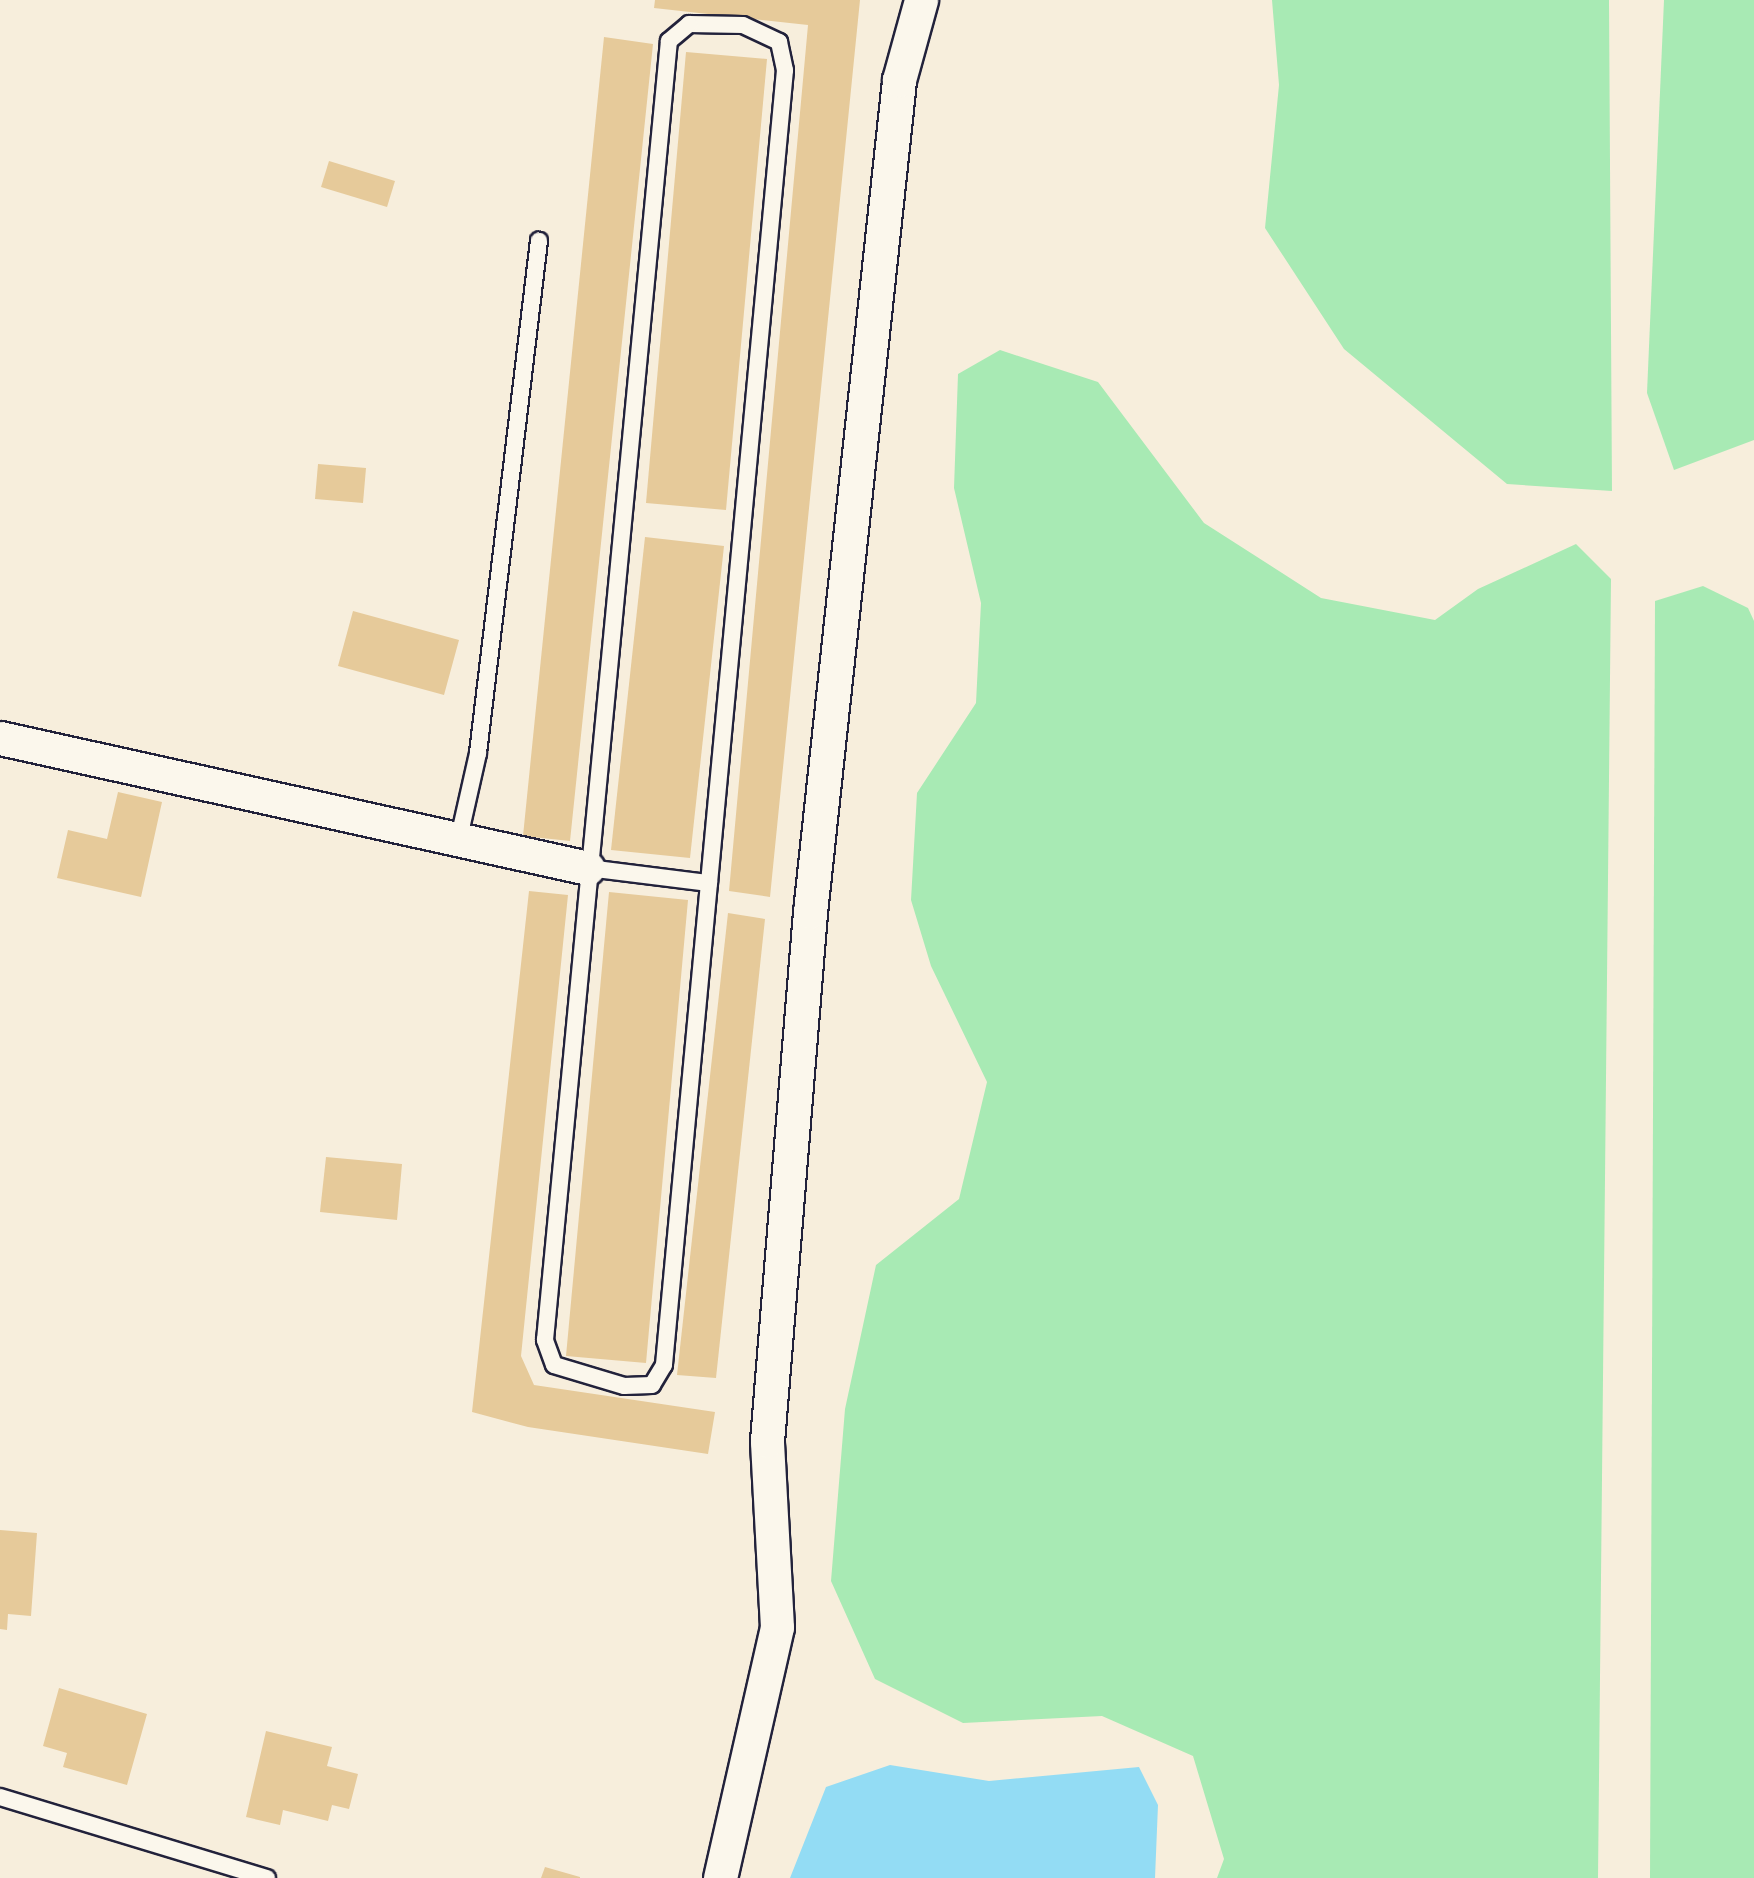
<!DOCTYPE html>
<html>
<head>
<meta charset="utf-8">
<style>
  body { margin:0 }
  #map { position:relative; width:1754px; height:1878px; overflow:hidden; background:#f7eedc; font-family:Caveat,sans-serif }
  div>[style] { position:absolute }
  .green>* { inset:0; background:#a8eab4 }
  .water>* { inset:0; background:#93dcf4 }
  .building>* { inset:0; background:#e6ca9a }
  .roads { filter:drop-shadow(2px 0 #22223b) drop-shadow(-2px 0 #22223b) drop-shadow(0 2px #22223b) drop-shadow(0 -2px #22223b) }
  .service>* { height:16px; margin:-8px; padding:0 8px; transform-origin:8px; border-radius:8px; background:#fbf7ec }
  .minor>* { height:33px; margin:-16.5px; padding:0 16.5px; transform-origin:16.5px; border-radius:16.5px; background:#fbf7ec }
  span { translate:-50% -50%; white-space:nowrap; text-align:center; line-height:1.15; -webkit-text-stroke:6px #fbf7ec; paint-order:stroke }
</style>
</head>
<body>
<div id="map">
  <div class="green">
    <i style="clip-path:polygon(1272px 0,1609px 0,1612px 491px,1507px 484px,1344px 349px,1265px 228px,1279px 85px)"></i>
    <i style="clip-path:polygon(1664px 0,1754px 0,1754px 440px,1674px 470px,1647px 393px)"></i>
    <i style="clip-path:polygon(1000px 350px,1098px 382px,1204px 523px,1321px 598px,1435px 620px,1478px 589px,1576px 544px,1611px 579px,1598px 1878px,1217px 1878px,1224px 1859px,1193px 1756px,1102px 1716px,963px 1723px,875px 1679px,831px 1581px,845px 1409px,876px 1265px,959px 1199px,987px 1082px,931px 966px,911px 900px,917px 793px,976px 703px,981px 603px,954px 488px,958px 374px)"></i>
    <i style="clip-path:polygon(1703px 586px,1748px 608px,1754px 621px,1754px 1878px,1650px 1878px,1655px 601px)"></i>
  </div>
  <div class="water">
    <i style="clip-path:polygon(890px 1765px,989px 1781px,1139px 1767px,1158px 1805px,1155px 1878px,790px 1878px,826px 1787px)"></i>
  </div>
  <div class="building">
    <i style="clip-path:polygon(655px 0,860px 0,770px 897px,729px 891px,808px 25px,654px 8px)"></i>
    <i style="clip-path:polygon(604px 37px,653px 44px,570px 841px,523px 836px)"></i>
    <i style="clip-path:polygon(686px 52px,767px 59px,726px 510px,646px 503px)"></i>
    <i style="clip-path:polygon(329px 161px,395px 181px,387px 207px,321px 187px)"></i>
    <i style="clip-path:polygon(318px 464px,366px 468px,363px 503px,315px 499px)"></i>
    <i style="clip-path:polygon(645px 537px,724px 546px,690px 858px,611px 850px)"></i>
    <i style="clip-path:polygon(353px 611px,459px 640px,444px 695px,338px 666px)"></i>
    <i style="clip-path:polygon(118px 792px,162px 802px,141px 897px,57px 878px,68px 830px,107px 839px)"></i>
    <i style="clip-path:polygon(529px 891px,568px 895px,521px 1356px,534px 1385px,715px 1412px,708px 1454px,528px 1427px,472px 1412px)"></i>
    <i style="clip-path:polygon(609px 892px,688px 900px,646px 1363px,566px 1356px)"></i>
    <i style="clip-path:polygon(728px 913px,765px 919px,716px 1378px,677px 1375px)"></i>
    <i style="clip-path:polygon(326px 1157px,402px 1164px,397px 1220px,320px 1212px)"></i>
    <i style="clip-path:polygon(0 1530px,37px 1533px,31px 1616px,8px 1614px,7px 1630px,0 1629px)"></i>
    <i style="clip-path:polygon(59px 1688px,147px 1714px,127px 1785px,63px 1767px,67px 1753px,43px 1746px)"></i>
    <i style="clip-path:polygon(266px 1731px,332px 1747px,327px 1766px,358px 1774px,349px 1809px,332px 1805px,328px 1821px,283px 1810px,280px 1825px,246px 1817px)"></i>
    <i style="clip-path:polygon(545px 1867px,580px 1877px,580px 1878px,541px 1878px)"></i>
  </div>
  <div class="roads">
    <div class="service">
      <i style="left:689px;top:24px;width:54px;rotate:1.1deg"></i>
      <i style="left:743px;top:25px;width:40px;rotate:25deg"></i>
      <i style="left:779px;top:42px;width:29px;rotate:78deg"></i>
      <i style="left:785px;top:70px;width:1301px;rotate:95.34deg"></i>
      <i style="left:664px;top:1365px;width:23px;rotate:121deg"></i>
      <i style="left:652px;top:1385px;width:28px;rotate:178deg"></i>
      <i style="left:624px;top:1386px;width:73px;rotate:-163.3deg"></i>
      <i style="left:554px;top:1365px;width:27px;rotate:-110deg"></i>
      <i style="left:545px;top:1340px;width:1305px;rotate:-84.55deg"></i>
      <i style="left:669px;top:41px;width:26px;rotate:-40deg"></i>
      <i style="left:458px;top:842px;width:91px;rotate:-77.3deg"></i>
      <i style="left:478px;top:753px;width:516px;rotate:-83.21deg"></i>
      <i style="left:588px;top:868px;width:122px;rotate:7.1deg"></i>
      <i style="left:0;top:1797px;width:279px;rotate:16.9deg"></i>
    </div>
    <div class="minor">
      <i style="left:0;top:738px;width:602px;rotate:12.47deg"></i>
      <i style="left:720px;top:1878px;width:257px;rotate:-77.2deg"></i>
      <i style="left:777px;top:1627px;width:186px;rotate:-93.1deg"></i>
      <i style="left:767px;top:1441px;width:531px;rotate:-85.35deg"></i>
      <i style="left:810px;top:912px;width:837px;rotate:-83.89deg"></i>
      <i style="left:899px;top:80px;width:83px;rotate:-74.6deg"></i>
    </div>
  </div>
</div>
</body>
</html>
